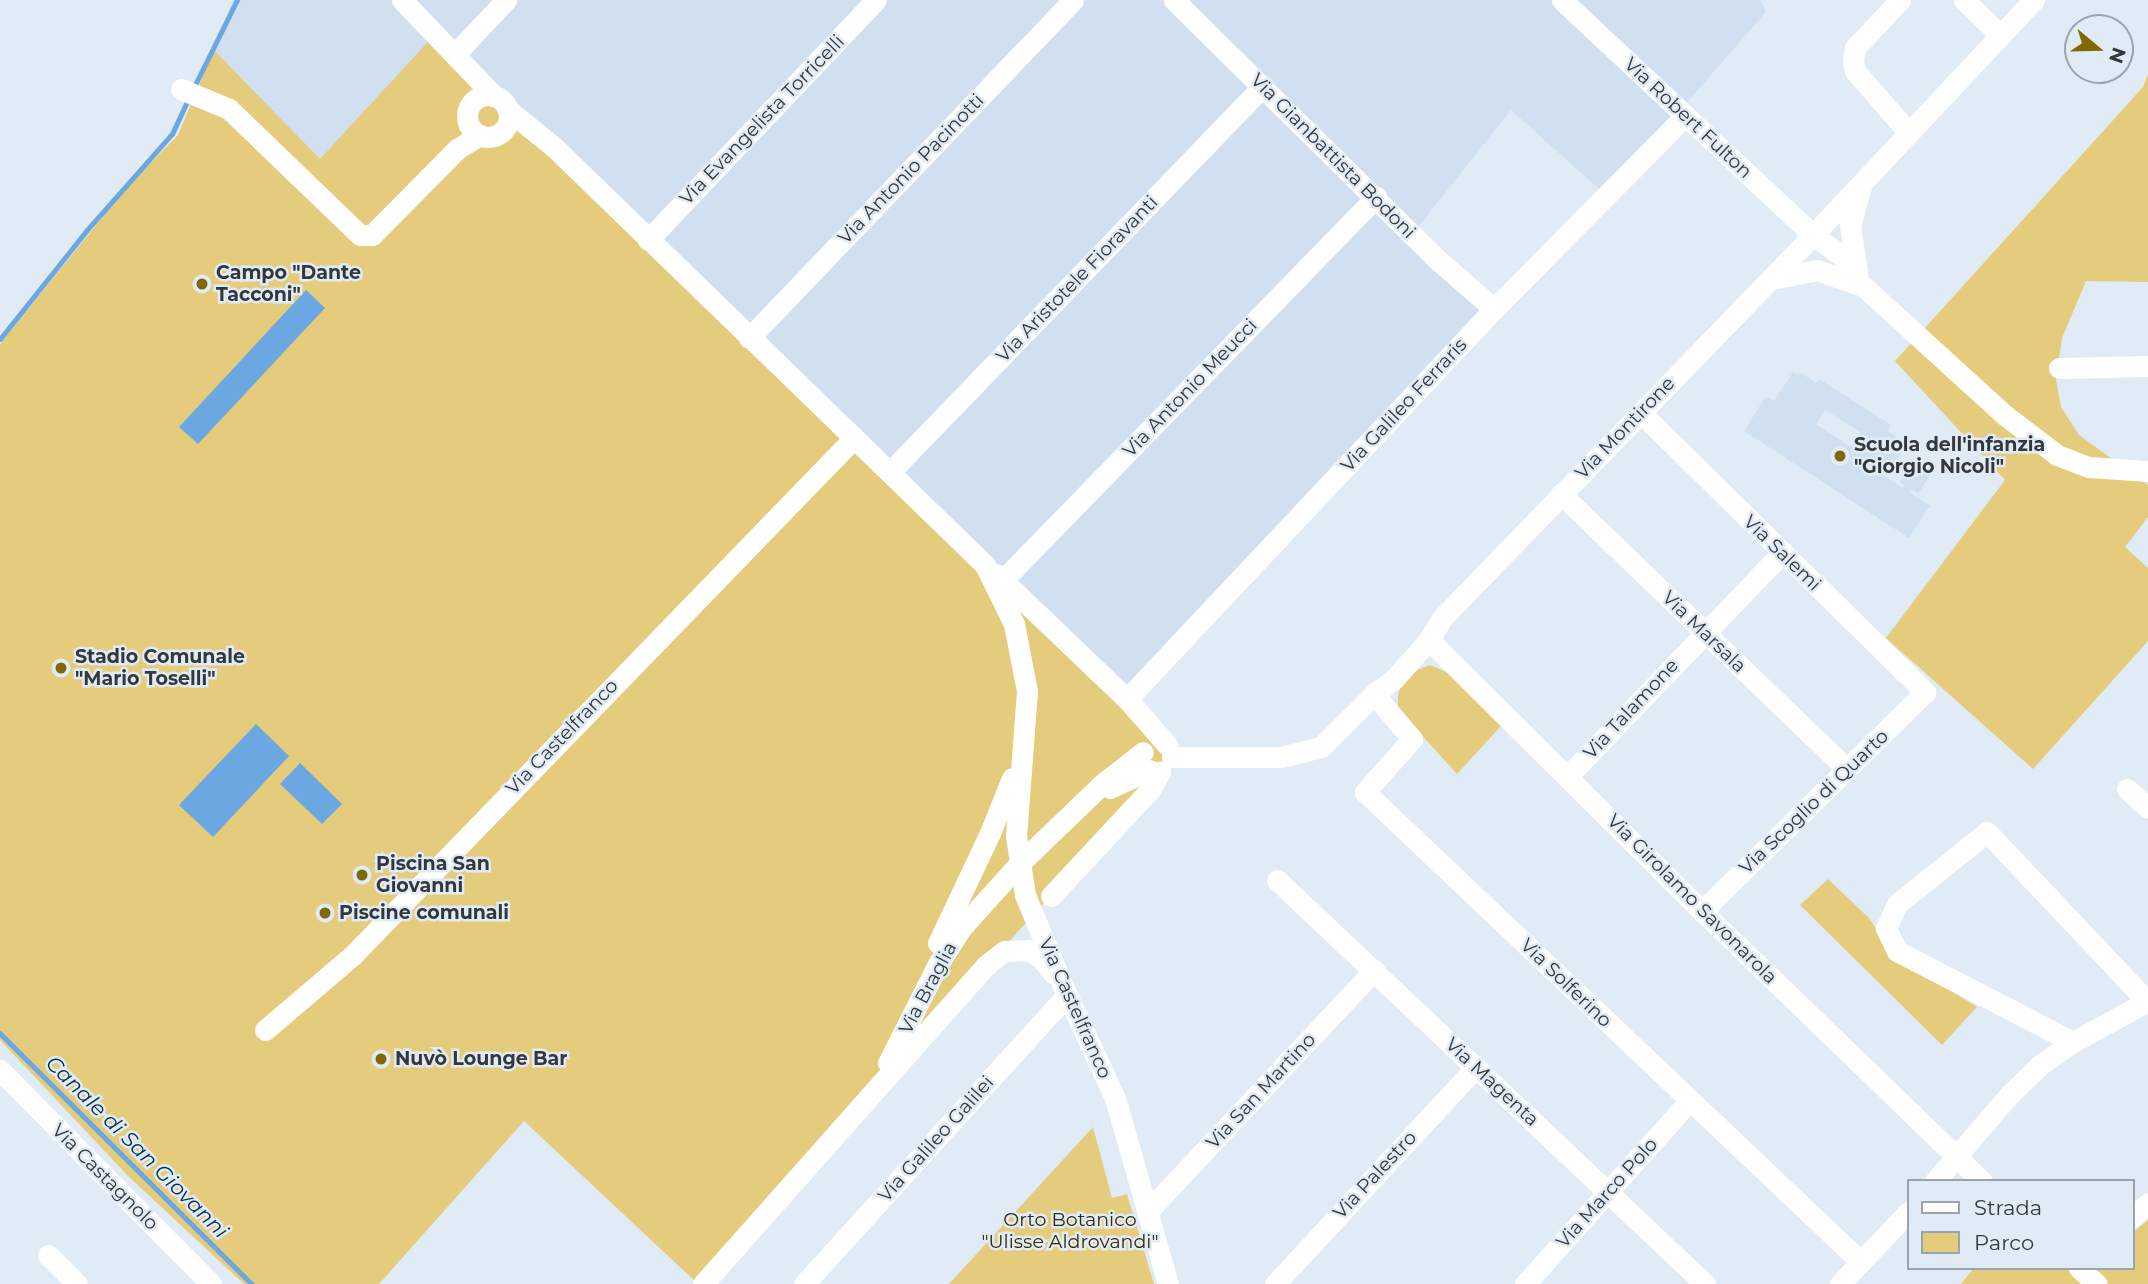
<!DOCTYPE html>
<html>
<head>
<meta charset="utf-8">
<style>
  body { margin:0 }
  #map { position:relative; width:2148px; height:1284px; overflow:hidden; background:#e0ebf6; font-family:Montserrat,sans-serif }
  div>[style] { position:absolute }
  .built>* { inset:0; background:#d0e0f1 }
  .green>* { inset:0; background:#e5cb7c }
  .water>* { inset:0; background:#6ba8e1 }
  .stream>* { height:4.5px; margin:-2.25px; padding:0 2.25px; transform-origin:2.25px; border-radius:2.25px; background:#6ba8e1 }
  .minor>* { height:21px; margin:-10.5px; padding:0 10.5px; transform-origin:10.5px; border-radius:10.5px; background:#fff }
  .minor>.ring { margin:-10.5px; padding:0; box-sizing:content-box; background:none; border:21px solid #fff; border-radius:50% }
  .dots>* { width:19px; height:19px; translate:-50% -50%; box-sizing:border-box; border:4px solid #e0ebf6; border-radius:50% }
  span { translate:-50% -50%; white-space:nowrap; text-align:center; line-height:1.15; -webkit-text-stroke:5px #e0ebf6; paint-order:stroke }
  .street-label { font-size:19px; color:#34383c }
  .poi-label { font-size:19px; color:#34383c; font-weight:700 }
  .left { translate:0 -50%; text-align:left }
  .park-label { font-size:19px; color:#362b06 }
  .water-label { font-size:21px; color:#002e52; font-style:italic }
  .legend { position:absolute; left:1907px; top:1179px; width:228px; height:91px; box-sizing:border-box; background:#e0ebf6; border:2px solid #9ba3ac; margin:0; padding:9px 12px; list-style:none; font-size:21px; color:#34383c }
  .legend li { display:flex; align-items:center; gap:14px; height:35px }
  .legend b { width:35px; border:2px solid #9ba3ac }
  .north { position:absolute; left:2064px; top:14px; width:70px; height:70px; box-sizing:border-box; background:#e0ebf6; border:2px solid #9ba3ac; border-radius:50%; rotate:109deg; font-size:19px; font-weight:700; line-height:28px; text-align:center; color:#34383c }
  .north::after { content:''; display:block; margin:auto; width:24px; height:32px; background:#826800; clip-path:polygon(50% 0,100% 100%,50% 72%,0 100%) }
</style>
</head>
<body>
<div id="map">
  <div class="built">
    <i style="clip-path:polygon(233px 0,1760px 0,1766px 12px,1606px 195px,1511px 110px,1411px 236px,1496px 312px,1130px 699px,436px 33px,320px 160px,214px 50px)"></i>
    <i style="clip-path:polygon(evenodd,1793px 372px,1798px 375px,1800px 372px,1816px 383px,1819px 379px,1891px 425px,1888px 431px,1907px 444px,1888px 472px,1884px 470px,1881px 474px,1903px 488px,1905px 486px,1899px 482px,1915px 459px,1933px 471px,1918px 494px,1911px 489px,1909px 492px,1930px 506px,1909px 538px,1744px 431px,1766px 396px,1774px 401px,1793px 372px,1825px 410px,1860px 432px,1851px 447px,1816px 424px,1825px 410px)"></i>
  </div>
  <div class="green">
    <i style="clip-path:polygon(436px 33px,1015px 593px,1183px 750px,698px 1284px,524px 1121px,379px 1284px,244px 1284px,128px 1176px,0 1040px,0 344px,126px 188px,178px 135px,214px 50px,320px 159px)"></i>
    <i style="clip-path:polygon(2148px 74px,2148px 282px,2086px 281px,2062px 338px,2056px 380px,2061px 407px,2079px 435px,2148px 485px,2148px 517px,2125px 547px,2148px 568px,2148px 641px,2033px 769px,1886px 638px,2005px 480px,1895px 361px,2143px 87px)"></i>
    <i style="clip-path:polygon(1430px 665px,1451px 674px,1502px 725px,1457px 774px,1398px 709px,1398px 694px,1401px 686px,1413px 672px)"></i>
    <i style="clip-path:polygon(1828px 879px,1869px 918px,1892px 954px,1977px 1007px,1942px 1045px,1800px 905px)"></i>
    <i style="clip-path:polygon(1093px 1127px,1112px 1198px,1127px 1194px,1154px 1284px,949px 1284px)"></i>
    <i style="clip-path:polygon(2148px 1220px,2148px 1284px,1961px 1284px,1974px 1268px,2132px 1268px,2132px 1233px)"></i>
  </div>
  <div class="water">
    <i style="clip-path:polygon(306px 290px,325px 308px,198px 444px,179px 427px)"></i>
    <i style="clip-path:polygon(256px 724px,289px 756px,213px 837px,179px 805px)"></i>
    <i style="clip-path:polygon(300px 763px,342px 804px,322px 824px,280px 784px)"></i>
  </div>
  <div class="stream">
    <i style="left:194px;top:87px;width:97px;rotate:-63.7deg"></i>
    <i style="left:0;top:339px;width:139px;rotate:-51.4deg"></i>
    <i style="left:87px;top:230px;width:128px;rotate:-48.5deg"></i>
    <i style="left:172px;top:134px;width:40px;rotate:-65deg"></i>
    <i style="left:0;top:1033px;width:356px;rotate:44.9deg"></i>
  </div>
  <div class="minor">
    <i style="left:402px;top:0;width:134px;rotate:46.2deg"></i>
    <i style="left:1174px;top:0;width:372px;rotate:44.6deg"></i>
    <i style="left:1439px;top:261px;width:73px;rotate:41.1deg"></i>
    <i style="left:1562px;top:0;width:344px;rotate:43.1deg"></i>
    <i style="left:1813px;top:235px;width:36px;rotate:36deg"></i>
    <i style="left:1842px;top:256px;width:23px;rotate:49deg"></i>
    <i style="left:1900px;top:0;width:66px;rotate:133.2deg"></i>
    <i style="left:1855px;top:48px;width:13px;rotate:99deg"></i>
    <i style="left:1853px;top:61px;width:10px;rotate:79deg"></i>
    <i style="left:1855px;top:71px;width:82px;rotate:48.9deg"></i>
    <i style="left:1964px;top:0;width:50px;rotate:44.2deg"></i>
    <i style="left:456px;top:53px;width:73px;rotate:-46.7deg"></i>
    <i style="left:181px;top:89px;width:52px;rotate:22.6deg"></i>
    <i style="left:229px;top:109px;width:182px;rotate:43.9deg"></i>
    <i style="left:360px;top:235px;width:12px"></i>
    <i style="left:372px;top:235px;width:121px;rotate:-45.3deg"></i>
    <i style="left:457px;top:149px;width:27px;rotate:-31deg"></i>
    <i class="ring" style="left:467px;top:95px;width:21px;height:21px"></i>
    <i style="left:507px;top:109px;width:60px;rotate:39deg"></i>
    <i style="left:554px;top:147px;width:600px;rotate:44.12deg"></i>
    <i style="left:985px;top:565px;width:66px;rotate:63.8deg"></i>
    <i style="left:1014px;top:624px;width:68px;rotate:79deg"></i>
    <i style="left:1027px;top:691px;width:145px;rotate:94.3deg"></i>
    <i style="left:1016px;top:836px;width:60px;rotate:81.3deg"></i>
    <i style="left:1025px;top:895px;width:99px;rotate:67.3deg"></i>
    <i style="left:1063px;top:986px;width:123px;rotate:65.1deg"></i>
    <i style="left:1115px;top:1098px;width:193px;rotate:74.1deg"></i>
    <i style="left:648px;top:240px;width:331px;rotate:-46.5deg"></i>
    <i style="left:1857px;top:272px;width:48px;rotate:-98.5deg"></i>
    <i style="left:1850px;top:225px;width:40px;rotate:-74deg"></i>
    <i style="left:1772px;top:279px;width:46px;rotate:-11.3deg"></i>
    <i style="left:1817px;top:270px;width:49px;rotate:19.2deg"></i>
    <i style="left:1863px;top:286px;width:193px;rotate:42.3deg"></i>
    <i style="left:2006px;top:416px;width:64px;rotate:37.4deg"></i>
    <i style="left:2057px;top:455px;width:34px;rotate:21deg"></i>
    <i style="left:2089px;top:467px;width:59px;rotate:3.9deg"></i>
    <i style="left:749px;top:338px;width:468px;rotate:-46.2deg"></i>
    <i style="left:2059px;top:368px;width:89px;rotate:-1.3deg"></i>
    <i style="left:1640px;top:412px;width:400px;rotate:44.5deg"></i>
    <i style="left:1925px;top:692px;width:313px;rotate:135.5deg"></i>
    <i style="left:890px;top:472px;width:537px;rotate:-45.98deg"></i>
    <i style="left:1561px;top:494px;width:397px;rotate:43.9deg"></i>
    <i style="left:996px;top:574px;width:181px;rotate:43.7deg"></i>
    <i style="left:1127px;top:699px;width:62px;rotate:48.9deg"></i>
    <i style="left:1003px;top:580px;width:535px;rotate:-45.76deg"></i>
    <i style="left:1429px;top:640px;width:385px;rotate:44.8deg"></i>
    <i style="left:1702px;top:911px;width:389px;rotate:44deg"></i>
    <i style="left:1374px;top:694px;width:59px;rotate:49.8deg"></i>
    <i style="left:1412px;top:739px;width:71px;rotate:131.6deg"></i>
    <i style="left:1365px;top:792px;width:683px;rotate:43.46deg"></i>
    <i style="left:1127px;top:699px;width:536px;rotate:-46.74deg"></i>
    <i style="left:1494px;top:309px;width:272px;rotate:-45.3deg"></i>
    <i style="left:1172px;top:757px;width:109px"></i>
    <i style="left:1281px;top:757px;width:41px;rotate:-14deg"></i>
    <i style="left:1321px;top:747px;width:75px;rotate:-45deg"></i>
    <i style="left:1374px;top:694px;width:25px;rotate:-37deg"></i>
    <i style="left:1394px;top:679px;width:52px;rotate:-48.1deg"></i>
    <i style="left:1429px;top:640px;width:26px;rotate:-59deg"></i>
    <i style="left:1442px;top:618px;width:533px;rotate:-45.91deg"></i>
    <i style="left:1813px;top:235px;width:323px;rotate:-46.8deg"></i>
    <i style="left:1568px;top:776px;width:309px;rotate:-46.2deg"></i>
    <i style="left:1110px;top:788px;width:43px;rotate:-24.8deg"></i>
    <i style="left:2127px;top:789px;width:28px;rotate:42deg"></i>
    <i style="left:1277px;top:880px;width:589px;rotate:43.35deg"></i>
    <i style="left:1051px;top:896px;width:145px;rotate:-47deg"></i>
    <i style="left:1150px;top:790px;width:21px;rotate:-61deg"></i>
    <i style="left:938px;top:943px;width:122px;rotate:-64.7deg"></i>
    <i style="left:990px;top:833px;width:59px;rotate:-68.2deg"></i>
    <i style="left:265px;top:1030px;width:114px;rotate:-40.4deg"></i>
    <i style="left:352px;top:956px;width:721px;rotate:-45.9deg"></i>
    <i style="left:2073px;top:1042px;width:198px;rotate:-152.7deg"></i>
    <i style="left:1897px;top:951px;width:25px;rotate:-116deg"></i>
    <i style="left:1886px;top:928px;width:26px;rotate:-65deg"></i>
    <i style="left:1897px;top:904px;width:115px;rotate:-38.7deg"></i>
    <i style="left:1987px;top:832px;width:233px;rotate:46.6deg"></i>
    <i style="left:888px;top:1063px;width:111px;rotate:-63.2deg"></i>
    <i style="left:938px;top:964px;width:44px;rotate:-57deg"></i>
    <i style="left:962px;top:927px;width:84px;rotate:-47.9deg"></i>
    <i style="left:1018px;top:865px;width:115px;rotate:-43.9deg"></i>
    <i style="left:1101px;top:785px;width:53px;rotate:-38.2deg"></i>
    <i style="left:0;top:1070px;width:301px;rotate:45.4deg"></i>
    <i style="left:1935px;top:1181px;width:115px;rotate:-49.2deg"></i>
    <i style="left:2010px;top:1094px;width:42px;rotate:-44deg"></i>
    <i style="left:2040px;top:1065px;width:40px;rotate:-34.9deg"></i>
    <i style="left:2073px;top:1042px;width:85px;rotate:-28.7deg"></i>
    <i style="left:1147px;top:1212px;width:332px;rotate:-46.8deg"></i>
    <i style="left:2132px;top:1217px;width:21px;rotate:-41deg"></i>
    <i style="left:48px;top:1255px;width:41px;rotate:45deg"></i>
    <i style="left:2079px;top:1268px;width:24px;rotate:42deg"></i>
    <i style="left:703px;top:1284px;width:425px;rotate:-48.4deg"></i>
    <i style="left:985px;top:966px;width:24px;rotate:-38deg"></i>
    <i style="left:1004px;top:951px;width:24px;rotate:-2deg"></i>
    <i style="left:1028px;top:950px;width:17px;rotate:33deg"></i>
    <i style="left:1042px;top:959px;width:18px;rotate:52deg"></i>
    <i style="left:804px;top:1284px;width:391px;rotate:-47.7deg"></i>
    <i style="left:1275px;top:1284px;width:296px;rotate:-47.2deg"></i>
    <i style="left:1525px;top:1284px;width:246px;rotate:-48.1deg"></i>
    <i style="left:1840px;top:1284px;width:99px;rotate:-46.6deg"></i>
  </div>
  <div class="dots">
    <i style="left:202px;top:284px;background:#826800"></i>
    <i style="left:1840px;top:456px;background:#826800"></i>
    <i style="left:61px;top:668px;background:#826800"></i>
    <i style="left:362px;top:875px;background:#826800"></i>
    <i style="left:325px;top:913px;background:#826800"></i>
    <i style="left:381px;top:1059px;background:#826800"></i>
  </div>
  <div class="street-label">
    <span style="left:1688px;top:118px;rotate:43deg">Via Robert Fulton</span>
    <span style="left:762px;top:120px;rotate:-46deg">Via Evangelista Torricelli</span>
    <span style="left:1333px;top:156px;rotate:45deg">Via Gianbattista Bodoni</span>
    <span style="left:911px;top:169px;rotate:-46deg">Via Antonio Pacinotti</span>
    <span style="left:1077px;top:279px;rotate:-46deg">Via Aristotele Fioravanti</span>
    <span style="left:1190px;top:388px;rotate:-46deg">Via Antonio Meucci</span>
    <span style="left:1404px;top:405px;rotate:-47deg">Via Galileo Ferraris</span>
    <span style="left:1625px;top:428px;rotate:-46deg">Via Montirone</span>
    <span style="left:1782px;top:553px;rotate:44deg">Via Salemi</span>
    <span style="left:1704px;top:632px;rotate:44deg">Via Marsala</span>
    <span style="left:1631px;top:709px;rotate:-47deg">Via Talamone</span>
    <span style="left:562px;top:737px;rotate:-46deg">Via Castelfranco</span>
    <span style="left:1814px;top:802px;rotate:-44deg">Via Scoglio di Quarto</span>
    <span style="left:1692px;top:899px;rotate:45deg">Via Girolamo Savonarola</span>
    <span style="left:1566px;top:983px;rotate:44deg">Via Solferino</span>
    <span style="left:928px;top:988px;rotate:-62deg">Via Braglia</span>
    <span style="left:1075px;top:1008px;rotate:66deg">Via Castelfranco</span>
    <span style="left:1492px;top:1082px;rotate:43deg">Via Magenta</span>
    <span style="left:1261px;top:1091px;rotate:-47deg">Via San Martino</span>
    <span style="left:936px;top:1139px;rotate:-48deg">Via Galileo Galilei</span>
    <span style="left:1375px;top:1175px;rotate:-47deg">Via Palestro</span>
    <span style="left:105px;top:1177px;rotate:45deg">Via Castagnolo</span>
    <span style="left:1607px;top:1193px;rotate:-48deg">Via Marco Polo</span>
  </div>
  <div class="poi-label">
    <span class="left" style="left:216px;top:284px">Campo "Dante<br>Tacconi"</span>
    <span class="left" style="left:1854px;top:456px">Scuola dell'infanzia<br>"Giorgio Nicoli"</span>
    <span class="left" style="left:75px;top:668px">Stadio Comunale<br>"Mario Toselli"</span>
    <span class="left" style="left:376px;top:875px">Piscina San<br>Giovanni</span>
    <span class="left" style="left:339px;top:913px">Piscine comunali</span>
    <span class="left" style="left:395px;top:1059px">Nuvò Lounge Bar</span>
  </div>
  <div class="park-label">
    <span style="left:1070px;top:1231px">Orto Botanico<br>"Ulisse Aldrovandi"</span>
  </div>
  <div class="water-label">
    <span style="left:137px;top:1147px;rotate:45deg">Canale di San Giovanni</span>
  </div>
  <ul class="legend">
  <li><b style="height:9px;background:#fff"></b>Strada</li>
  <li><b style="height:19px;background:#e5cb7c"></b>Parco</li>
  </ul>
  <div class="north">N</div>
</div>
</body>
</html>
